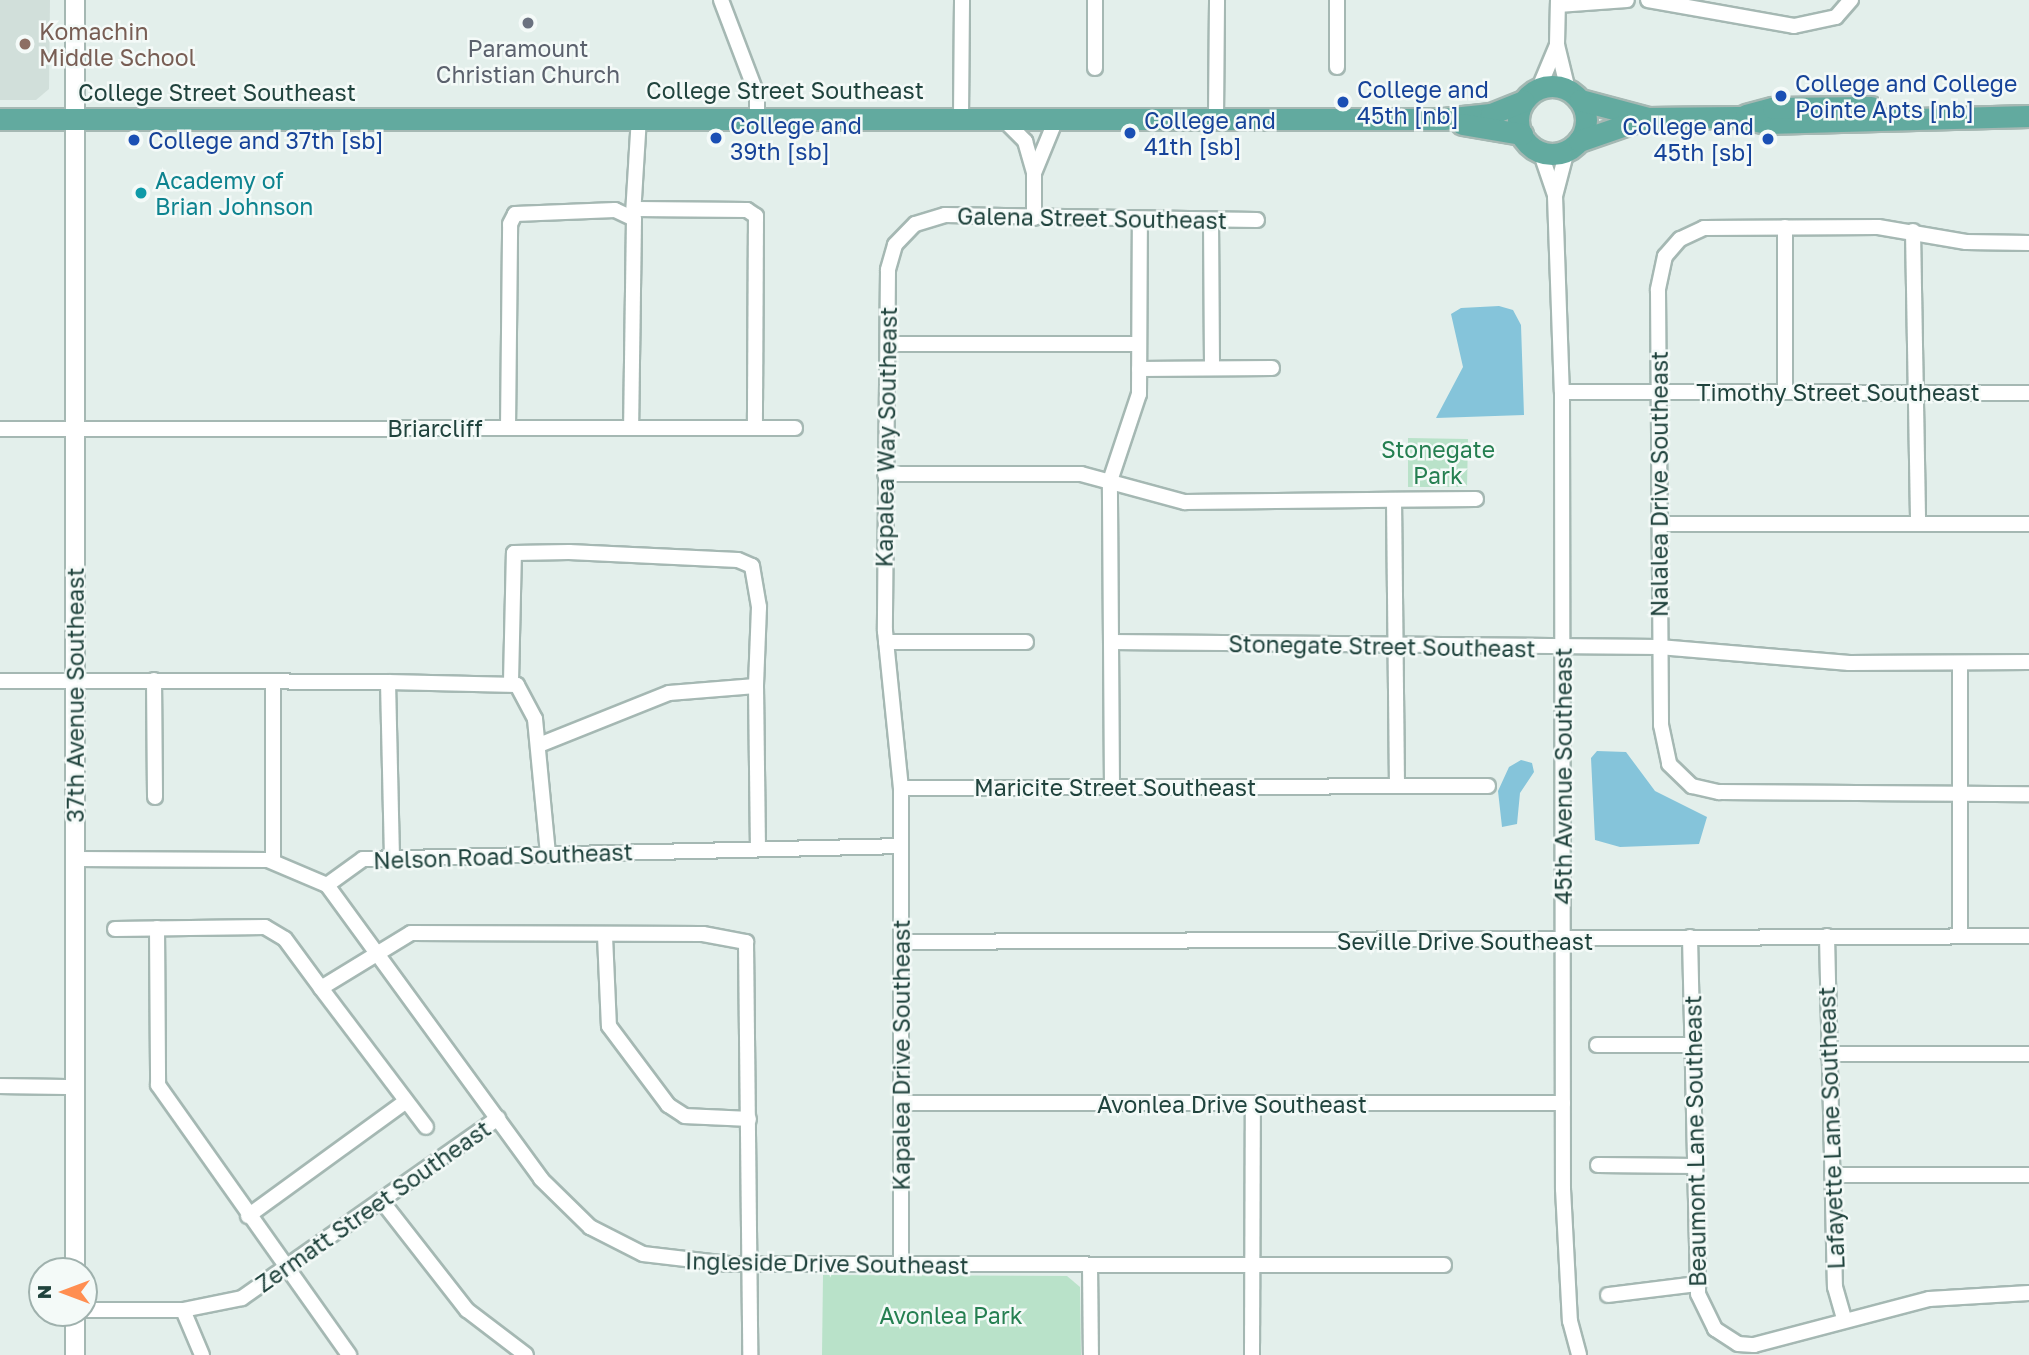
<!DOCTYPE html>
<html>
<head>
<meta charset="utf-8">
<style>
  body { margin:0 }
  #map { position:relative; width:2029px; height:1355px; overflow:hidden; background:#e3efeb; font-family:"Golos Text",sans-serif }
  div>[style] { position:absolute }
  .built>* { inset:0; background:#d1dfda }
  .green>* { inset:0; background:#b9e2c9 }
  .water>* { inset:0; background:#85c4da }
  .roads { filter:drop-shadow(2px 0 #a5b8b3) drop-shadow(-2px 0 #a5b8b3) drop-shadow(0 2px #a5b8b3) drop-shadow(0 -2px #a5b8b3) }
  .minor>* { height:14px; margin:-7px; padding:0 7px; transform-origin:7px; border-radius:7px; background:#fff }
  .tertiary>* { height:18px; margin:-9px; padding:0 9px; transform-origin:9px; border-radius:9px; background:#fff }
  .primary>* { height:21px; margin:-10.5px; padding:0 10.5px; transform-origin:10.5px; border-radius:10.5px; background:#62aa9f }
  .primary>.ring { margin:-10.5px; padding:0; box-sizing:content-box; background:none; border:21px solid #62aa9f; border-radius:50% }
  .dots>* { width:19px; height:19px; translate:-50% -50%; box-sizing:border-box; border:4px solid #f4faf8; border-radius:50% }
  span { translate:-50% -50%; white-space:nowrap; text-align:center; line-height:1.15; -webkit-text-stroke:5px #f4faf8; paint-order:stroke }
  .education-label { font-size:23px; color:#785e54 }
  .left { translate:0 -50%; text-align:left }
  .worship-label { font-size:23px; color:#5b616d }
  .transit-label { font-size:23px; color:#164399 }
  .right { translate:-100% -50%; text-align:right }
  .street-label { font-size:23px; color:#20433d }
  .culture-label { font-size:23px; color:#0d838f }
  .park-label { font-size:23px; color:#257f51 }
  .north { position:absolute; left:28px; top:1257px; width:70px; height:70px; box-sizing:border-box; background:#f4faf8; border:2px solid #9fb1ad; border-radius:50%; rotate:270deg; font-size:19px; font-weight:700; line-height:28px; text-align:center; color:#20433d }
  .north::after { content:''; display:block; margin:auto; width:24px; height:32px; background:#ff8e51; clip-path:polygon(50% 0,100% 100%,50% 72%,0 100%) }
</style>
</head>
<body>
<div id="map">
  <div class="built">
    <i style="clip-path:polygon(0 0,50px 0,49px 89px,36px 100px,0 100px)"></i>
  </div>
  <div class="green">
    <i style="clip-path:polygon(1408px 438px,1468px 439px,1467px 487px,1408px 487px)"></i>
    <i style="clip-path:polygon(823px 1275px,1067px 1276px,1080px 1287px,1081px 1355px,822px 1355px)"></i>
  </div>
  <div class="water">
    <i style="clip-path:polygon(1499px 306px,1513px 310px,1521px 325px,1524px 415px,1436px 418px,1463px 367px,1451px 314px,1461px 308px)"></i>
    <i style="clip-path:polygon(1597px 751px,1626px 752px,1655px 791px,1707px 817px,1699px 844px,1620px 847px,1595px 840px,1591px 758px)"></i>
    <i style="clip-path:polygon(1521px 760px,1532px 763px,1534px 772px,1520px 793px,1517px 824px,1502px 827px,1498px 791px,1509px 767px)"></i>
  </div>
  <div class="roads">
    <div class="minor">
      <i style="left:721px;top:0;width:102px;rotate:69.2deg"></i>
      <i style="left:757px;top:95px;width:21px;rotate:90deg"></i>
      <i style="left:1095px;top:0;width:68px;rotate:90deg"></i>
      <i style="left:1558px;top:0;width:45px;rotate:91.3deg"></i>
      <i style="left:1557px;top:45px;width:46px;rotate:76.3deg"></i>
      <i style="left:1648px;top:0;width:148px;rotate:10.1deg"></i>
      <i style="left:1794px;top:26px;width:43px;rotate:-12.1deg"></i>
      <i style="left:1836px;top:17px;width:23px;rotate:-49deg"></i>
      <i style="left:1558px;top:5px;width:69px;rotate:-4.1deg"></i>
      <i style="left:1337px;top:67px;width:67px;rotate:-90deg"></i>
      <i style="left:1539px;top:88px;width:47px;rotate:-67.3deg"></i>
      <i style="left:961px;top:116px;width:116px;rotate:-89.5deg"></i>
      <i style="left:1216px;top:117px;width:117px;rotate:-89.5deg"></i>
      <i style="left:1002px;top:118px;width:33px;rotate:45deg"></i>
      <i style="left:1025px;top:141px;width:33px;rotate:74deg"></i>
      <i style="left:1567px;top:150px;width:48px;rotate:104.6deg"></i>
      <i style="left:1555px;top:196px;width:196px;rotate:88deg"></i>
      <i style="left:1562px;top:392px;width:797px;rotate:89.93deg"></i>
      <i style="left:1563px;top:1189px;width:132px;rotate:87deg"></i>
      <i style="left:1570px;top:1321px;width:35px;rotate:75deg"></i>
      <i style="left:1540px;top:151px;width:46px;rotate:71.2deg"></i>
      <i style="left:636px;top:209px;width:111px;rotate:0.5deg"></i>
      <i style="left:747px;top:210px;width:11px;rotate:34deg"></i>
      <i style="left:756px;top:216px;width:212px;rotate:90.3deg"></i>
      <i style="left:633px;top:215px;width:99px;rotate:-86.5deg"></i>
      <i style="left:1034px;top:218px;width:45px;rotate:-90deg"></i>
      <i style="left:1034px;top:173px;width:61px;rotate:-67.7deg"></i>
      <i style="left:1211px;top:220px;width:147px;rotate:89.6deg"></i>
      <i style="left:1257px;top:220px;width:312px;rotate:-179.1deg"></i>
      <i style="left:945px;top:215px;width:31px;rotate:163deg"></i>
      <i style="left:915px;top:224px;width:29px;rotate:134deg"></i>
      <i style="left:895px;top:245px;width:26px;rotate:106deg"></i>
      <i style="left:888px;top:270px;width:361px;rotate:90.5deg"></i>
      <i style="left:885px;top:631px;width:158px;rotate:84.2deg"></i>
      <i style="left:901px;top:788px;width:587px;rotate:-0.2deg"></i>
      <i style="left:1785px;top:227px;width:164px;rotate:90deg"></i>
      <i style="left:1913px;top:231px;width:293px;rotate:89deg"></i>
      <i style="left:2029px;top:243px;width:63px;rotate:-179.1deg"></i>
      <i style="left:1966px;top:242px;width:89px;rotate:-170.3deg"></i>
      <i style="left:1878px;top:227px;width:174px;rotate:179.7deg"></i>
      <i style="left:1704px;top:228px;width:26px;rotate:155deg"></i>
      <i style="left:1680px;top:239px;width:23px;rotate:131deg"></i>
      <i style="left:1665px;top:256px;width:35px;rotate:102deg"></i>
      <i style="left:1658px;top:290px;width:435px;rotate:89.6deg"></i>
      <i style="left:1661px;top:725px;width:40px;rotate:78deg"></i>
      <i style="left:1669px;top:764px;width:32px;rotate:44deg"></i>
      <i style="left:1692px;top:786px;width:28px;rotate:13deg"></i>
      <i style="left:1719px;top:792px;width:310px;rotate:0.4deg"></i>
      <i style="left:889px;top:344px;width:250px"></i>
      <i style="left:1139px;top:369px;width:133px;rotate:-0.4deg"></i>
      <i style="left:1562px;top:392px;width:467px;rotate:0.1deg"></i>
      <i style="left:508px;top:428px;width:204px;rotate:-89.4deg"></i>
      <i style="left:510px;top:224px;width:11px;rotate:-63deg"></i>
      <i style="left:515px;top:214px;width:100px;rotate:-2.3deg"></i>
      <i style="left:615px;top:210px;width:21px;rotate:25deg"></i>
      <i style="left:634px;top:219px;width:209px;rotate:90.8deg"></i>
      <i style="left:0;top:429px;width:795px;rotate:-0.07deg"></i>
      <i style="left:885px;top:474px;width:196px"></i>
      <i style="left:1081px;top:474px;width:108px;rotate:15.1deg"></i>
      <i style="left:1185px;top:502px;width:291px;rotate:-0.6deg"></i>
      <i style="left:1394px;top:500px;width:286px;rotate:89.4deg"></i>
      <i style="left:1664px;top:524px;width:365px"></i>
      <i style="left:886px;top:642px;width:140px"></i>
      <i style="left:1111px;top:642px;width:548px;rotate:0.52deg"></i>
      <i style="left:1659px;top:647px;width:191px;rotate:4.8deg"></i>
      <i style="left:1849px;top:663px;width:180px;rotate:-0.3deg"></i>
      <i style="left:154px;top:680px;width:117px;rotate:89.5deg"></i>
      <i style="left:0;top:681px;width:388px;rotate:0.1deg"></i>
      <i style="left:388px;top:682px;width:176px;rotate:88.7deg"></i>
      <i style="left:273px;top:682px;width:179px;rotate:90deg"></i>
      <i style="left:388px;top:682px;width:129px;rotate:1.3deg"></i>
      <i style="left:517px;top:685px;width:38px;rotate:62deg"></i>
      <i style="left:535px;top:719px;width:136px;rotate:84.5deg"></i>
      <i style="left:511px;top:682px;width:129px;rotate:-88.7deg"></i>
      <i style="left:514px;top:553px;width:55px;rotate:-1deg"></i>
      <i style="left:569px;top:552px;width:169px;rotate:2.7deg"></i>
      <i style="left:738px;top:560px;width:15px;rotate:23deg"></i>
      <i style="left:752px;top:566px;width:42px;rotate:80.3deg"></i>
      <i style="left:759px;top:607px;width:79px;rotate:92.2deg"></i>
      <i style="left:539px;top:745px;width:140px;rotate:-21.8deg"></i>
      <i style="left:669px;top:693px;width:87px;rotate:-4.6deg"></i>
      <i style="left:756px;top:686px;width:163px;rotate:89.3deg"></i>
      <i style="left:1112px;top:787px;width:306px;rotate:-90.4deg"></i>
      <i style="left:1110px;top:481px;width:92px;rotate:-71.6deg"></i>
      <i style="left:1139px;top:394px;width:173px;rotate:-89.7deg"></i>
      <i style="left:901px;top:788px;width:476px;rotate:90deg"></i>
      <i style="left:76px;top:859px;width:192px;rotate:0.3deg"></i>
      <i style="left:268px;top:860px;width:64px;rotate:23deg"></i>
      <i style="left:327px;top:885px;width:44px;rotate:-35.8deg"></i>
      <i style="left:363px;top:859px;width:538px;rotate:-1.38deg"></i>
      <i style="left:327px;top:885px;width:364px;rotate:53.9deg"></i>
      <i style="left:541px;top:1179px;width:69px;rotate:44.4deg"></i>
      <i style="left:590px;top:1227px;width:59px;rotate:27deg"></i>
      <i style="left:643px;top:1254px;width:86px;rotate:6.7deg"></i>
      <i style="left:728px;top:1264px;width:716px;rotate:0.08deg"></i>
      <i style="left:157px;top:928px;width:157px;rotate:89.6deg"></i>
      <i style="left:158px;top:1085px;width:331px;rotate:54.7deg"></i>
      <i style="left:115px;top:929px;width:150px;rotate:-0.8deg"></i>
      <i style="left:265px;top:927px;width:23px;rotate:31deg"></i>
      <i style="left:285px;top:939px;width:61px;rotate:53.7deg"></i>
      <i style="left:321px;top:988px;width:105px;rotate:-31.4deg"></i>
      <i style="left:411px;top:933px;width:292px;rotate:0.2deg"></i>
      <i style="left:703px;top:934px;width:44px;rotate:10.5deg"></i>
      <i style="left:746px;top:942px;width:413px;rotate:89.4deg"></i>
      <i style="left:1960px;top:935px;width:272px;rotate:-90deg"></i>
      <i style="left:605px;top:936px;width:90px;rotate:87.5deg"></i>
      <i style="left:609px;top:1026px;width:99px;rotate:53.2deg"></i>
      <i style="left:668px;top:1105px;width:20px;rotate:33deg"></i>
      <i style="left:685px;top:1116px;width:64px;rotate:2.7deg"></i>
      <i style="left:1827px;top:936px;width:351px;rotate:88.7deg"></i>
      <i style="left:1835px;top:1287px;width:33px;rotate:74deg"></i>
      <i style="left:1690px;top:937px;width:357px;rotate:88.7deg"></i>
      <i style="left:1698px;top:1294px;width:39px;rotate:64deg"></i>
      <i style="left:1715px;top:1329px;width:27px;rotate:33deg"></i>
      <i style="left:1738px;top:1344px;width:16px;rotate:4deg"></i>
      <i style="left:1754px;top:1345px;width:181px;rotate:-14.7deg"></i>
      <i style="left:1929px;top:1299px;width:100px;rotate:-3.4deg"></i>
      <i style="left:901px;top:942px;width:1128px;rotate:-0.3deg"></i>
      <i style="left:321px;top:988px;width:174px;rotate:52.9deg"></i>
      <i style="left:1597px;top:1045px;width:95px"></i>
      <i style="left:1828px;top:1054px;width:201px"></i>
      <i style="left:0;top:1086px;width:76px;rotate:0.8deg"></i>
      <i style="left:901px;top:1103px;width:662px"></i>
      <i style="left:1598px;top:1165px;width:98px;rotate:0.6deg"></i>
      <i style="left:1832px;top:1175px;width:197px"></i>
      <i style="left:381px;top:1200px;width:140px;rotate:52deg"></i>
      <i style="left:467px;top:1310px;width:74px;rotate:37.3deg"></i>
      <i style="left:248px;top:1216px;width:195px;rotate:-36deg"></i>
      <i style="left:1090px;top:1265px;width:90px;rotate:89.4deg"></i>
      <i style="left:1608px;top:1295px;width:91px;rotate:-7deg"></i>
      <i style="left:84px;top:1310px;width:99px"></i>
      <i style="left:183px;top:1310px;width:60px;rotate:-11.5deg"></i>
      <i style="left:242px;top:1298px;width:313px;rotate:-35.1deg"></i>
      <i style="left:183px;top:1310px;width:49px;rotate:67.1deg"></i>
      <i style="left:1252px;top:1355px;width:251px;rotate:-89.8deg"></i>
    </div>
    <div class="tertiary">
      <i style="left:75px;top:0;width:1271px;rotate:90deg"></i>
      <i style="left:75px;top:1313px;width:42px;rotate:90deg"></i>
    </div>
    <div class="primary">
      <i class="ring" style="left:1518px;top:86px;width:47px;height:47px"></i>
      <i style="left:1580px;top:100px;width:70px;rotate:14.8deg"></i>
      <i style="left:1648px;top:118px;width:90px;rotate:-0.6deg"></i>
      <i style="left:1738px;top:117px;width:29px;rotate:12deg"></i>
      <i style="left:1766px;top:123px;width:263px;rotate:-1.5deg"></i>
      <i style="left:1746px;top:115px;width:28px;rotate:-15deg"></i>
      <i style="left:1773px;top:108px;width:98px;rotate:-0.6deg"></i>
      <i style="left:0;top:119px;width:1443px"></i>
      <i style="left:1443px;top:119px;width:48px;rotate:-5.9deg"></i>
      <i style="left:1491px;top:114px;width:35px;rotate:-22deg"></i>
      <i style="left:1462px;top:124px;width:61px;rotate:9.5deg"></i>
      <i style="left:1579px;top:141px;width:68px;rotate:-19deg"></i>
    </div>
  </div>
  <div class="dots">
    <i style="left:528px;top:23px;background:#6b7280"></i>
    <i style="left:25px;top:44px;background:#8d6e63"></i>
    <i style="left:1781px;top:96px;background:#1a4fb4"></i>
    <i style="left:1343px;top:102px;background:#1a4fb4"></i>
    <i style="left:1130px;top:133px;background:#1a4fb4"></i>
    <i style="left:716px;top:138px;background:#1a4fb4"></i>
    <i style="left:1768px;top:139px;background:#1a4fb4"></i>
    <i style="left:134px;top:140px;background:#1a4fb4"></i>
    <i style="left:141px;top:193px;background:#0f9aa8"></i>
  </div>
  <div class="education-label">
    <span class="left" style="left:39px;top:44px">Komachin<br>Middle School</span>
  </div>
  <div class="worship-label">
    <span style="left:528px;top:61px">Paramount<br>Christian Church</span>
  </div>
  <div class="transit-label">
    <span class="left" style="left:1795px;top:96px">College and College<br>Pointe Apts [nb]</span>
    <span class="left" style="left:1357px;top:102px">College and<br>45th [nb]</span>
    <span class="left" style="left:1144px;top:133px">College and<br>41th [sb]</span>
    <span class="left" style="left:730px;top:138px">College and<br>39th [sb]</span>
    <span class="right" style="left:1754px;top:139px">College and<br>45th [sb]</span>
    <span class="left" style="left:148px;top:140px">College and 37th [sb]</span>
  </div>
  <div class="street-label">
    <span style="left:785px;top:90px">College Street Southeast</span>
    <span style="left:217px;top:92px">College Street Southeast</span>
    <span style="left:1092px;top:218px;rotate:1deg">Galena Street Southeast</span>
    <span style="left:1838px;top:392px">Timothy Street Southeast</span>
    <span style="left:435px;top:428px">Briarcliff</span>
    <span style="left:886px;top:437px;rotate:-89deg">Kapalea Way Southeast</span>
    <span style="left:1659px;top:484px;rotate:-90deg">Nalalea Drive Southeast</span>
    <span style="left:1382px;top:646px;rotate:1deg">Stonegate Street Southeast</span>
    <span style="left:75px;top:695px;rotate:-90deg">37th Avenue Southeast</span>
    <span style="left:1563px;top:776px;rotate:-90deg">45th Avenue Southeast</span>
    <span style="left:1115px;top:787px">Maricite Street Southeast</span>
    <span style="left:503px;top:856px;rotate:-2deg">Nelson Road Southeast</span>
    <span style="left:1465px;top:941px">Seville Drive Southeast</span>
    <span style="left:901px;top:1055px;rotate:-90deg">Kapalea Drive Southeast</span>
    <span style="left:1232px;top:1104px">Avonlea Drive Southeast</span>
    <span style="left:1831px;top:1128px;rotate:-92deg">Lafayette Lane Southeast</span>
    <span style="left:1695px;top:1141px;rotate:-91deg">Beaumont Lane Southeast</span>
    <span style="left:373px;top:1206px;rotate:-35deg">Zermatt Street Southeast</span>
    <span style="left:827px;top:1263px;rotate:1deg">Ingleside Drive Southeast</span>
  </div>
  <div class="culture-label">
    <span class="left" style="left:155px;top:193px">Academy of<br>Brian Johnson</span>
  </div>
  <div class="park-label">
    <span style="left:1438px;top:462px">Stonegate<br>Park</span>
    <span style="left:951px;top:1315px">Avonlea Park</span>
  </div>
  <div class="north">N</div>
</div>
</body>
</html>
